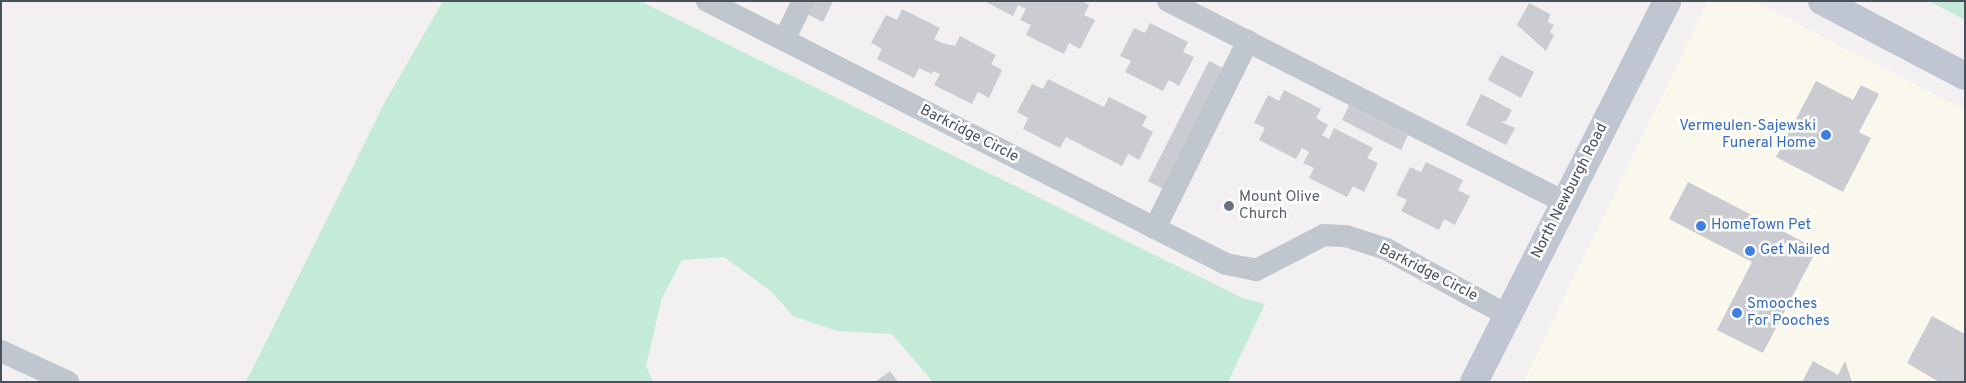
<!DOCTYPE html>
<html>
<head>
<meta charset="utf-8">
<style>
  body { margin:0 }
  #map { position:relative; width:1966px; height:383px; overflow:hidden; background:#f2f0f0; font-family:Overpass,sans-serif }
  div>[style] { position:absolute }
  .commercial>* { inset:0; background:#faf8ec }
  .green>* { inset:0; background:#c4ebd8 }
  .building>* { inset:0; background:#cbccd2 }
  .street>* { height:22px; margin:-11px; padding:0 11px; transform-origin:11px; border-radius:11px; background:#c0c6cd }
  .secondary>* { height:28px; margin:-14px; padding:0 14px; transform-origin:14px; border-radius:14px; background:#c0c6d1 }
  .dots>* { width:14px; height:14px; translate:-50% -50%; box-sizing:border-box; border:2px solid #fff; border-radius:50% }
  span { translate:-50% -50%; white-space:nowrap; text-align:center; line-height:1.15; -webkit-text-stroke:5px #fff; paint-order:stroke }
  .shop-label { font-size:15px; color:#366cbe }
  .right { translate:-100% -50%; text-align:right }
  .left { translate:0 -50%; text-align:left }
  .street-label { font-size:15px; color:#4a515b }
  .worship-label { font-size:15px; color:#5b616d }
  .frame { position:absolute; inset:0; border:2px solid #4a515b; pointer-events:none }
</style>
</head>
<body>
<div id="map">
  <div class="commercial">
    <i style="clip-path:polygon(1708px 1px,1754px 1px,1965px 110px,1965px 382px,1523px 382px)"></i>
  </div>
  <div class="green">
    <i style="clip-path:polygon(443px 1px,640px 1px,1242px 298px,1265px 304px,1228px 382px,933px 382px,892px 334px,837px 331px,793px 316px,771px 291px,724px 257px,682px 260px,662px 298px,646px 366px,653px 382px,246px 382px,385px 102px)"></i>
    <i style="clip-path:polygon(1929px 1px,1965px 1px,1965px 20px)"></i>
  </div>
  <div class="building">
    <i style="clip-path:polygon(814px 1px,833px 1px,823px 22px,807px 14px)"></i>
    <i style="clip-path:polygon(984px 1px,1082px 1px,1089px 5px,1084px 15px,1095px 20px,1080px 49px,1069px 43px,1064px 54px,1026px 35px,1031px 25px,1020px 20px,1026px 9px,1018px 5px,1013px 16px)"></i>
    <i style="clip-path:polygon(1529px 3px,1550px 14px,1548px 22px,1554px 25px,1550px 32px,1554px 35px,1546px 51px,1517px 25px)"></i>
    <i style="clip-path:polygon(902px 9px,940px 28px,934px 39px,942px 43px,955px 46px,960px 36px,996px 55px,991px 64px,1002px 70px,989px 98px,978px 92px,972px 104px,934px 85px,940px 74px,933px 71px,932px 74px,919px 68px,914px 78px,877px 59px,882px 49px,871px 43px,886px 15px,897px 20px)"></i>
    <i style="clip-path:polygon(1150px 23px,1188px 42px,1183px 52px,1194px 57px,1179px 86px,1169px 80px,1163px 91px,1125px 72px,1131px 61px,1120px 56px,1134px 28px,1145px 33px)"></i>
    <i style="clip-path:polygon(1501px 55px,1534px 72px,1521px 98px,1488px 80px)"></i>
    <i style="clip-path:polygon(1209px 61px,1225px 69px,1163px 189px,1148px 181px)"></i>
    <i style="clip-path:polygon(1048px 79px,1104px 107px,1109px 97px,1147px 116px,1142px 126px,1153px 132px,1139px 160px,1128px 154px,1122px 166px,1066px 137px,1060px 148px,1023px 129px,1028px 118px,1017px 112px,1032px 84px,1043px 89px)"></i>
    <i style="clip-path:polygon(1816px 81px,1853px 100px,1861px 85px,1879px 94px,1859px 132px,1871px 138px,1843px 192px,1776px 157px)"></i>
    <i style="clip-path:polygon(1284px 90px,1321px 109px,1316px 118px,1328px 125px,1322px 135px,1329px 139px,1334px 128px,1373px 148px,1367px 158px,1378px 163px,1364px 192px,1353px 186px,1347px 197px,1309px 178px,1314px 168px,1303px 163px,1309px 152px,1302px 148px,1296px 159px,1259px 140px,1265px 128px,1254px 123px,1268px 95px,1279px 101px)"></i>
    <i style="clip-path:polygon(1481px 94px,1512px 110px,1506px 121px,1501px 122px,1515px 128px,1506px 145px,1466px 125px)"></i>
    <i style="clip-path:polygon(1349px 105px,1408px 135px,1401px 150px,1342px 120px)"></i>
    <i style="clip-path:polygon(1426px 162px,1463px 180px,1458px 190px,1470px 196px,1455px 225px,1444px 219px,1439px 230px,1401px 211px,1407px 200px,1396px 195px,1410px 167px,1421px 172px)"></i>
    <i style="clip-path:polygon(1688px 182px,1817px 249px,1763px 353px,1717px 330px,1752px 262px,1669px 219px)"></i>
    <i style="clip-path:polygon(1932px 316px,1965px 334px,1965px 382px,1939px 382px,1907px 363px)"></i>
    <i style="clip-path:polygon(1813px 361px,1838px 375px,1845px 361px,1852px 382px,1802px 382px)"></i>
    <i style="clip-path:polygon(890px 371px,898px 382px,875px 382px)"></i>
  </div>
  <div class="street">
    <i style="left:707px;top:1px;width:582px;rotate:26.87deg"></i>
    <i style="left:1226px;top:264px;width:31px;rotate:11deg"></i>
    <i style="left:1256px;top:270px;width:76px;rotate:-27.2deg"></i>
    <i style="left:1324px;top:235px;width:22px;rotate:3deg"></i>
    <i style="left:1346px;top:236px;width:42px;rotate:18deg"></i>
    <i style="left:1386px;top:249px;width:138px;rotate:28.6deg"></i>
    <i style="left:1168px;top:1px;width:444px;rotate:26.9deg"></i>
    <i style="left:784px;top:40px;width:43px;rotate:-64deg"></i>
    <i style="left:1155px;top:228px;width:209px;rotate:-63.6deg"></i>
    <i style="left:1px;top:351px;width:74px;rotate:24.8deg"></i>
  </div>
  <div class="secondary">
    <i style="left:1822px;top:1px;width:161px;rotate:27.7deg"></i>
    <i style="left:1474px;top:382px;width:427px;rotate:-63.1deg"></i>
  </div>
  <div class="dots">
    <i style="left:1826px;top:135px;background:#3f7fe0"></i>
    <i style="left:1229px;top:206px;background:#6b7280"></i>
    <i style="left:1701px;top:226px;background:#3f7fe0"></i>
    <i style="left:1750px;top:251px;background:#3f7fe0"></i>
    <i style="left:1737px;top:313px;background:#3f7fe0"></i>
  </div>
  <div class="shop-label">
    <span class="right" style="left:1816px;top:135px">Vermeulen-Sajewski<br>Funeral Home</span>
    <span class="left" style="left:1711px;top:226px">HomeTown Pet</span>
    <span class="left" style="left:1760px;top:251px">Get Nailed</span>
    <span class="left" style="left:1747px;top:313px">Smooches<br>For Pooches</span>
  </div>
  <div class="street-label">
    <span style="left:969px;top:134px;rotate:27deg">Barkridge Circle</span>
    <span style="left:1570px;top:191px;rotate:-63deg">North Newburgh Road</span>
    <span style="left:1428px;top:273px;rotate:27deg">Barkridge Circle</span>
  </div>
  <div class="worship-label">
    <span class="left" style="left:1239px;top:206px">Mount Olive<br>Church</span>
  </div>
  <div class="frame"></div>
</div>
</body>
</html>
